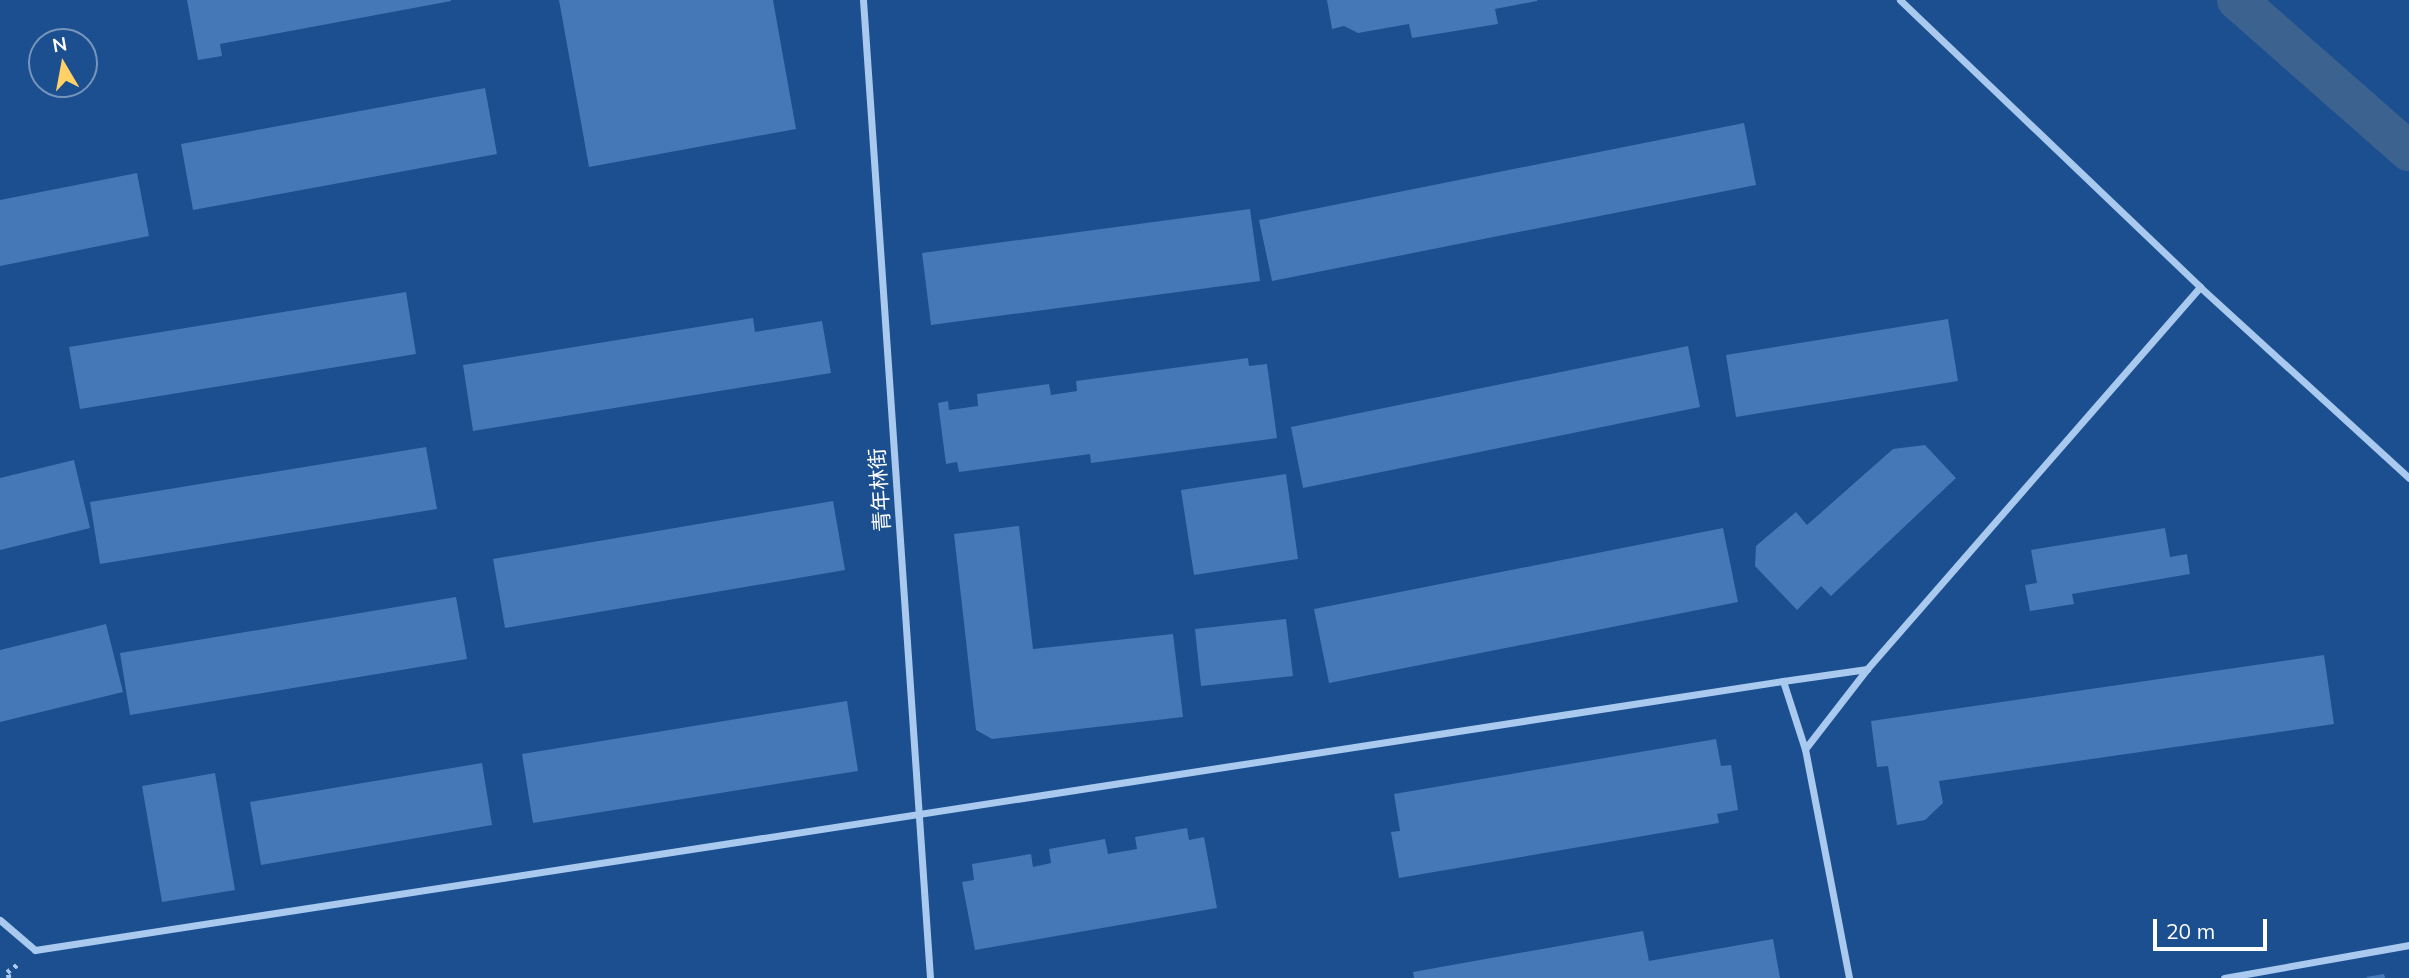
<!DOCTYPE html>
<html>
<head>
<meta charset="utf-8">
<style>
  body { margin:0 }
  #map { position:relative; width:2409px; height:978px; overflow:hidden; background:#1b4f8f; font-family:Mulish,"Noto Sans SC",sans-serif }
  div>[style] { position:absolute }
  .canal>* { height:40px; margin:-20px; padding:0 20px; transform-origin:20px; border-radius:20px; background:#3c6290 }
  .building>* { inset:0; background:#4478b7 }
  .path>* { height:4.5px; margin-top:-2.25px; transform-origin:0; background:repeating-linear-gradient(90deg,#a9c9ee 0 3.5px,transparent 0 8.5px) }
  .street>* { height:7px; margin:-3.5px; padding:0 3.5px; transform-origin:3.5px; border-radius:3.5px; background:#a9c9ee }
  span { translate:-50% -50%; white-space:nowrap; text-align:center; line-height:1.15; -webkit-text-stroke:5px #1b4f8f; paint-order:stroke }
  .street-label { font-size:21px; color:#fff }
  .north { position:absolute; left:28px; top:28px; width:70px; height:70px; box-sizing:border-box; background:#1b4f8f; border:2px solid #7695bc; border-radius:50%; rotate:350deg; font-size:19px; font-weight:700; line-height:28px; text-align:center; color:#fff }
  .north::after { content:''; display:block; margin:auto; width:24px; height:32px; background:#ffd166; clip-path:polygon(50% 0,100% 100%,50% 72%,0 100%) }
  .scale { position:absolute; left:2153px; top:919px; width:114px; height:32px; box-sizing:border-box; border:4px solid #fff; border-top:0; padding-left:9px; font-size:21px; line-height:24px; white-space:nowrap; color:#fff; -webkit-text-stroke:5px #1b4f8f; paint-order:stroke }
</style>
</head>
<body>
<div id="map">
  <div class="canal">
    <i style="left:2237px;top:0;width:229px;rotate:41.3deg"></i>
  </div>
  <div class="building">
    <i style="clip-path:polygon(187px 0,451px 0,451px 1px,220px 44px,222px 56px,198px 60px)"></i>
    <i style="clip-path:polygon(559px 0,773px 0,796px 129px,589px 167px)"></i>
    <i style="clip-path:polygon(1327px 0,1537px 0,1537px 1px,1495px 9px,1498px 24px,1412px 38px,1409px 24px,1358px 33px,1344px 26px,1332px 29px)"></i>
    <i style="clip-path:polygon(485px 88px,497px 154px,193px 210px,181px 144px)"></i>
    <i style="clip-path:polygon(1744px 123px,1756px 185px,1272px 281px,1259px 220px)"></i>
    <i style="clip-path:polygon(137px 173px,149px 236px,0 266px,0 200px)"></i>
    <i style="clip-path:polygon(1250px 209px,1260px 281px,931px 325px,922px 253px)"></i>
    <i style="clip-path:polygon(406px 292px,416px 354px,80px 409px,69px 347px)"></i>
    <i style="clip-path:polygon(753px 318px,755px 332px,822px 321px,831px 373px,473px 431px,463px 365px)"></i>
    <i style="clip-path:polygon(1948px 319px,1958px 381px,1736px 417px,1726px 355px)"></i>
    <i style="clip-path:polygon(1688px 346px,1700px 407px,1303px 488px,1291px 427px)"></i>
    <i style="clip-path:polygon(1248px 358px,1249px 366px,1267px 364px,1277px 438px,1091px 463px,1090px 454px,959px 472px,957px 462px,946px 464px,938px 403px,948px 401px,949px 410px,978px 406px,977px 394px,1049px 384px,1051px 395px,1077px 391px,1076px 381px)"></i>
    <i style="clip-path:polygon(1925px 445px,1956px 478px,1831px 596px,1821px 586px,1797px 610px,1755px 566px,1756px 546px,1796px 512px,1807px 525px,1893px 449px)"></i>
    <i style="clip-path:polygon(426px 447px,437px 509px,100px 564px,90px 502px)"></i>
    <i style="clip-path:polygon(74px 460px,90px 528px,0 550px,0 478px)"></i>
    <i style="clip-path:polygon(1286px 474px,1298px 559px,1194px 575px,1181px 490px)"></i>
    <i style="clip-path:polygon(833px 501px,845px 570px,505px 628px,493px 559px)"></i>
    <i style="clip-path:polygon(1019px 526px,1033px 649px,1173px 634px,1183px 717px,992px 739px,976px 730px,954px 534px)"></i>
    <i style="clip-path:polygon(1723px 528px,1738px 602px,1329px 683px,1314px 609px)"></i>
    <i style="clip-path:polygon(2165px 528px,2170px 557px,2187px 554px,2190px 574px,2072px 594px,2074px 604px,2030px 611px,2025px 585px,2037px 583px,2031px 550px)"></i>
    <i style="clip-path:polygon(456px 597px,467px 659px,130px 715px,120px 653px)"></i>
    <i style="clip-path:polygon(1286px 619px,1293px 676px,1201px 686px,1195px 629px)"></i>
    <i style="clip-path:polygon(106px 624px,123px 692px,0 722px,0 650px)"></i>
    <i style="clip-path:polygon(2324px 655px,2334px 724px,1939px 781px,1943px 803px,1925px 820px,1897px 825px,1888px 766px,1877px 767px,1871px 721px)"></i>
    <i style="clip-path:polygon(847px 701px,858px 771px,533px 823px,522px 754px)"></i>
    <i style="clip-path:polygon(1716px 739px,1721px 766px,1731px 765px,1738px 810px,1717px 814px,1719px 823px,1399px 878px,1391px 832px,1400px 831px,1394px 794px)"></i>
    <i style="clip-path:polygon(482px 763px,492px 825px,261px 865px,250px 802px)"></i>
    <i style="clip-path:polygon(215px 773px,235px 890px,162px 902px,142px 786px)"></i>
    <i style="clip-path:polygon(1187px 828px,1189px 840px,1204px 837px,1217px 908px,975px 950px,962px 882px,974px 880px,972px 864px,1031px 854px,1033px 867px,1051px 863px,1049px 849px,1105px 839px,1108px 854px,1137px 849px,1135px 837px)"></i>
    <i style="clip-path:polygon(1643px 931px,1649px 961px,1773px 939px,1780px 978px,1414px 978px,1413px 972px)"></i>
    <i style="clip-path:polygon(2384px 974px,2385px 978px,2367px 978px,2366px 977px)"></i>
  </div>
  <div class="path">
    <i style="left:9px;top:978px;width:6px;rotate:-108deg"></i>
    <i style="left:7px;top:972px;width:14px;rotate:-36deg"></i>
  </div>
  <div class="street">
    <i style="left:863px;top:0;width:980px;rotate:86.08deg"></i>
    <i style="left:1900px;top:0;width:415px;rotate:43.7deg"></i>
    <i style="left:2200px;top:287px;width:283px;rotate:42.4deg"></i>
    <i style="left:1783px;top:681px;width:85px;rotate:-8.1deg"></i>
    <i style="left:1805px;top:749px;width:101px;rotate:-52.2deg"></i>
    <i style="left:1867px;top:669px;width:507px;rotate:-48.92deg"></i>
    <i style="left:0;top:920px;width:46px;rotate:40.6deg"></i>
    <i style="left:35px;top:950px;width:1769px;rotate:-8.75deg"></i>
    <i style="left:1783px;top:681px;width:71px;rotate:72.1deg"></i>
    <i style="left:1805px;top:749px;width:233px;rotate:79.1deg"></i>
    <i style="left:2224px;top:978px;width:188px;rotate:-10.1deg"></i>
  </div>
  <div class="street-label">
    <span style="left:879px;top:490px;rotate:-94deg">青年林街</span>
  </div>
  <div class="north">N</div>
  <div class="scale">20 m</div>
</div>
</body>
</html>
